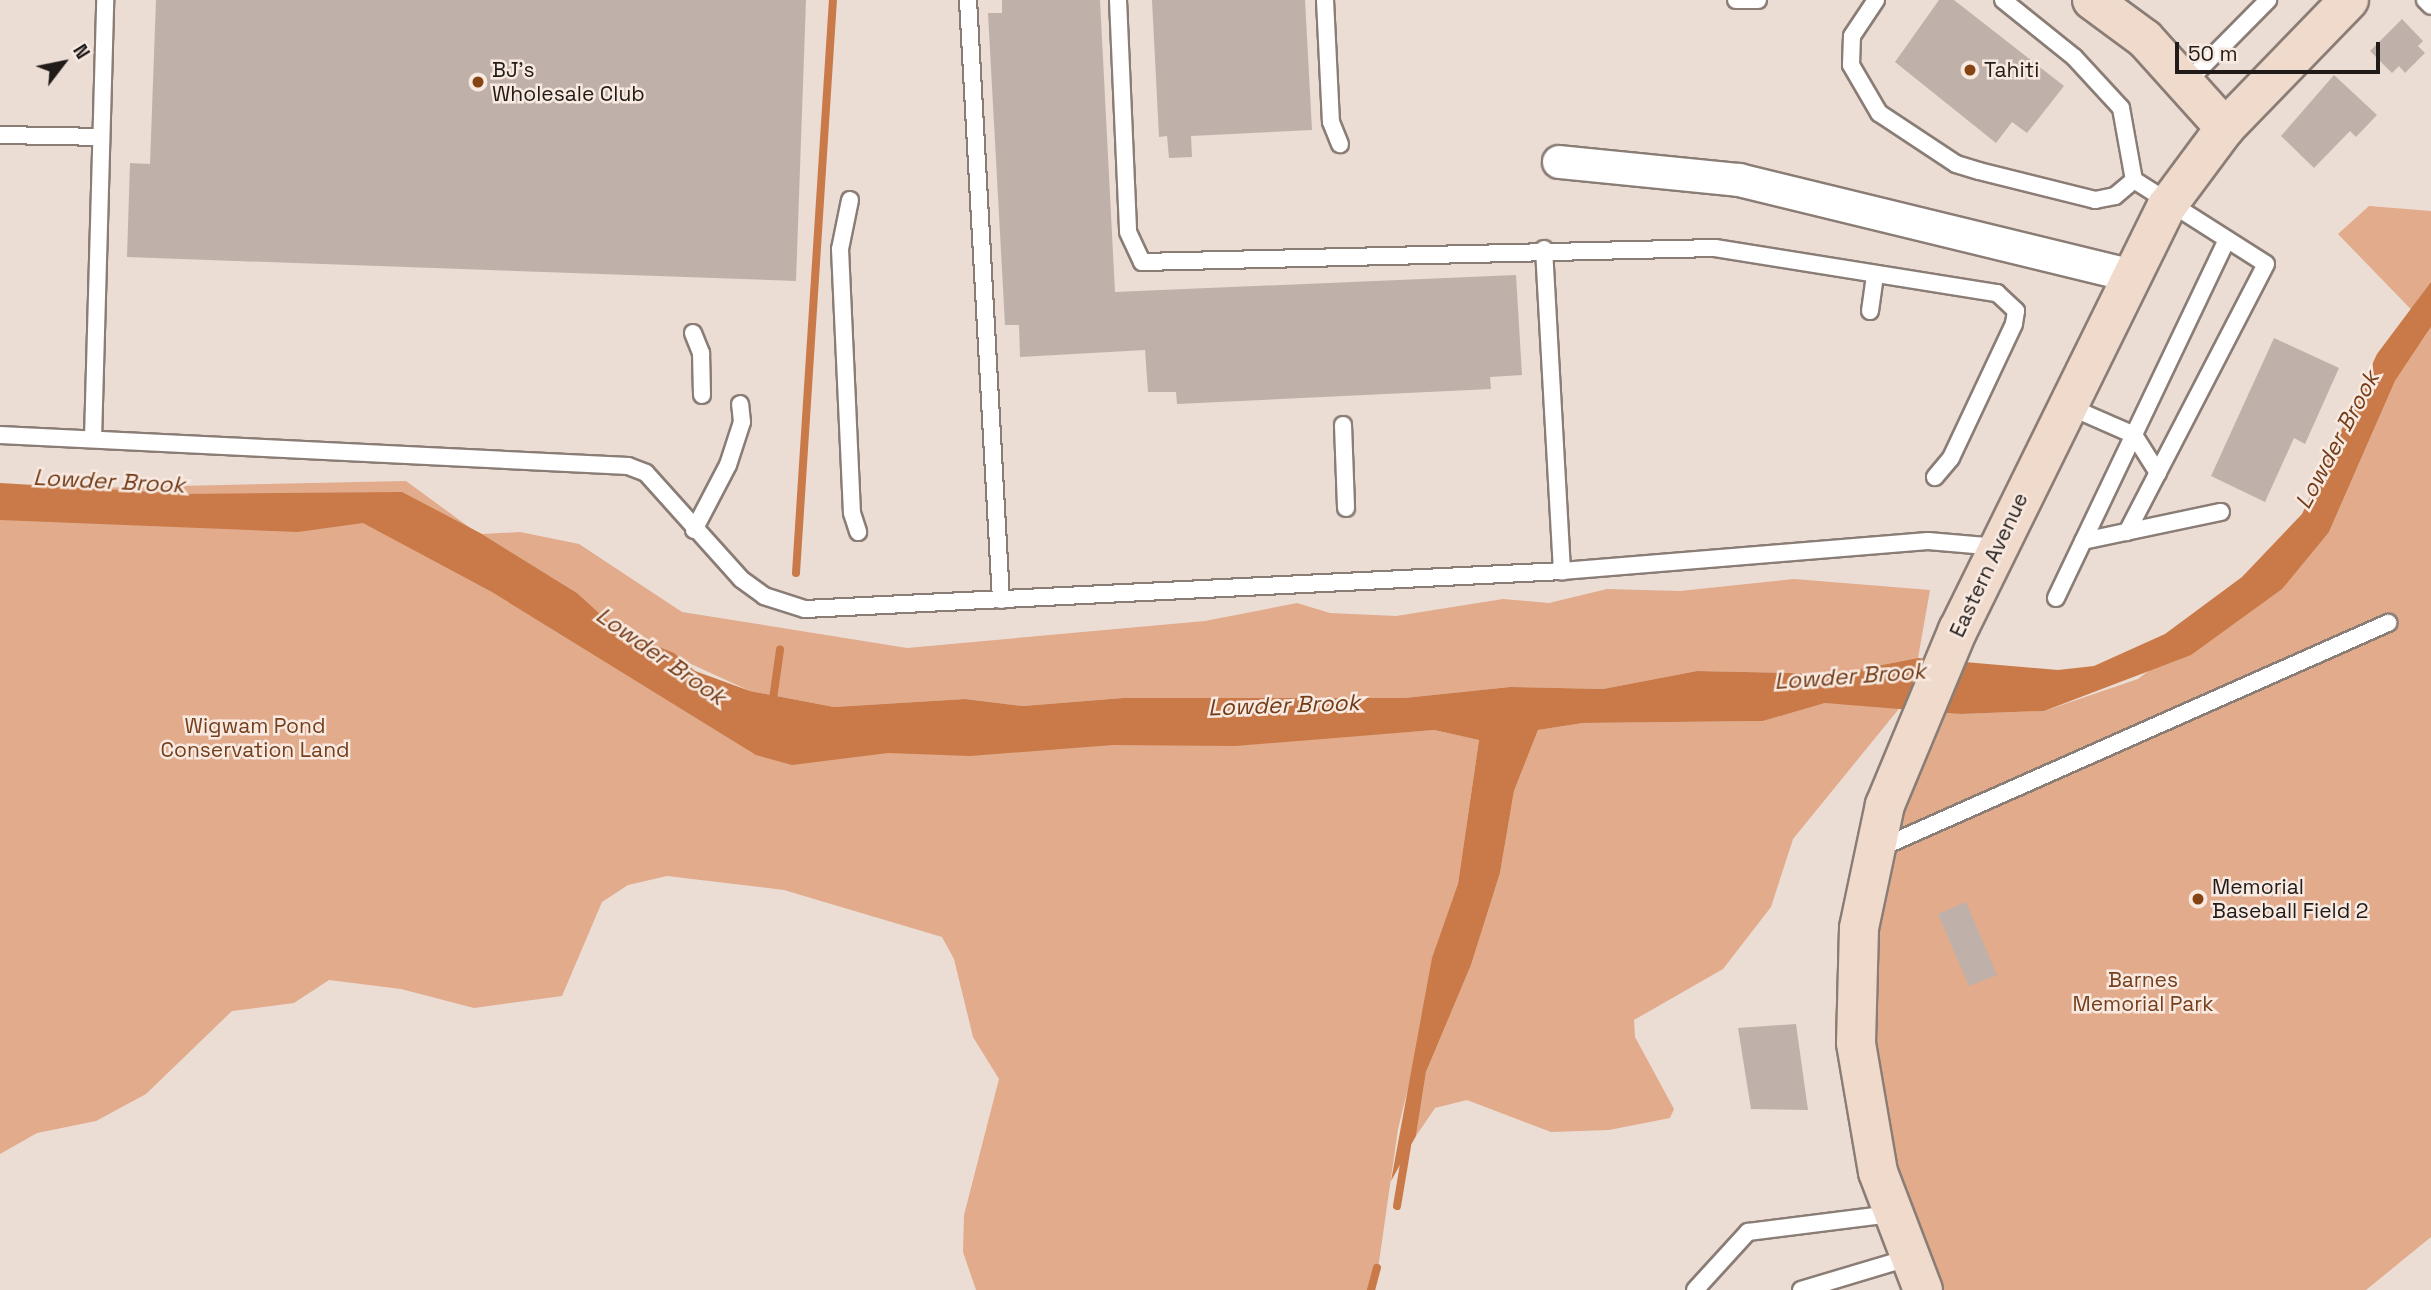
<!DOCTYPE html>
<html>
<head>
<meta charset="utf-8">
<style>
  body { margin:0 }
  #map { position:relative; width:2431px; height:1290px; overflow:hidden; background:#ebdcd4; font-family:"Space Grotesk",sans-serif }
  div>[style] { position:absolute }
  .green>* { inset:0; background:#e1ab8c }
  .water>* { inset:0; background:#c97a48 }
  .stream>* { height:8px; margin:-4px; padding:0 4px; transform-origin:4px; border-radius:4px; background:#c97a48 }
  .building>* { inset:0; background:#bfb1aa }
  .roads { filter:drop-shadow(2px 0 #8a7d76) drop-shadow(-2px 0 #8a7d76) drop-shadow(0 2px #8a7d76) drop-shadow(0 -2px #8a7d76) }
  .lane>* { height:16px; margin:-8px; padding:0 8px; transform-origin:8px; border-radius:8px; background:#fff }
  .street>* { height:32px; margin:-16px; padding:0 16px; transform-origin:16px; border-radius:16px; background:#fff }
  .secondary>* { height:38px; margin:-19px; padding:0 19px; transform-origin:19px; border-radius:19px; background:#f0dacc }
  .dots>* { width:19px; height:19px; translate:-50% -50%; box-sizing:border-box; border:4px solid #f8e9e1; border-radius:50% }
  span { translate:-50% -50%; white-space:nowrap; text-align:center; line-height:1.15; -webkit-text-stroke:5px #f8e9e1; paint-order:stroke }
  .poi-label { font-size:21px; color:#201b19 }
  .left { translate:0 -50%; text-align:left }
  .street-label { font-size:21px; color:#201b19 }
  .park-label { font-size:21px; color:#753f1c }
  .water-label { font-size:23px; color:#723c18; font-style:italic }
  .north { position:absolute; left:28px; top:28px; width:70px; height:70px; -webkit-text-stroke:5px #f8e9e1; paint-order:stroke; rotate:58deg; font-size:19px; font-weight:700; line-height:28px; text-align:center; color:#201b19 }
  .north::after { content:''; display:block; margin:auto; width:24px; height:32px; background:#201b19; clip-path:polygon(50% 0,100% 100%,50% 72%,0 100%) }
  .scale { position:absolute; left:2175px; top:42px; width:205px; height:32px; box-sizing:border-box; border:4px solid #201b19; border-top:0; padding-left:9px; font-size:21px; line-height:24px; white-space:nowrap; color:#201b19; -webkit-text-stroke:5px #f8e9e1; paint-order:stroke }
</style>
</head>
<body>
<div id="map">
  <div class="green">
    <i style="clip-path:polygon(2369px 206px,2431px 211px,2431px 1237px,2366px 1290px,1923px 1290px,1854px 1007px,1923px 708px,1961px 714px,2044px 711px,2138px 679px,2329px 532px,2395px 381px,2430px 329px,2338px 234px)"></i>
    <i style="clip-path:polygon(406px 481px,744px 728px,1308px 739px,1434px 730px,1479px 740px,1458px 884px,1398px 1129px,1375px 1290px,976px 1290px,963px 1252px,964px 1215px,999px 1079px,973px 1037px,954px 959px,942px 937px,784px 890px,667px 876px,628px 885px,602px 902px,562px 996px,474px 1008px,401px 989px,329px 980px,294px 1003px,232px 1011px,146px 1094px,96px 1121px,37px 1133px,0 1154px,0 490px)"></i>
    <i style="clip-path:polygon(520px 532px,579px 544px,682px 612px,907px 648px,1205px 621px,1297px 603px,1330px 613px,1396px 616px,1503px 599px,1549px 603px,1607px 589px,1680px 591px,1794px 579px,1930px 590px,1918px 658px,1835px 674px,1697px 671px,1603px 689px,1510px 687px,1404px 698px,1123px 698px,1023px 706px,965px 699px,834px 707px,750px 691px,619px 631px,577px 593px,482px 534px)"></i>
    <i style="clip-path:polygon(1825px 703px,1902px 705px,1793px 839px,1771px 907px,1723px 969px,1634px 1020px,1635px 1037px,1674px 1109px,1670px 1118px,1609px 1130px,1551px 1132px,1467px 1100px,1435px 1108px,1416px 1136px,1426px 1072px,1471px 965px,1500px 873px,1514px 791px,1538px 730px,1583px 723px,1763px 721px)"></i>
  </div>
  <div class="water">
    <i style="clip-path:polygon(2431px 282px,2431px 327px,2395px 381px,2329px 532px,2282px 589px,2191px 655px,2044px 711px,1961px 714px,1825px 703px,1763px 721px,1583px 723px,1538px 730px,1514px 791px,1500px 873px,1471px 965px,1426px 1072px,1416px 1136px,1391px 1181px,1432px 958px,1458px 884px,1479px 740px,1434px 730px,1235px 746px,1113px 745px,970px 756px,888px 753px,792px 765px,756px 755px,492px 592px,363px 523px,298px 532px,0 520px,0 483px,186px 494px,402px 492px,482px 534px,577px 593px,619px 631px,674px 653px,695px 671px,750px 691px,834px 707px,965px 699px,1023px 706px,1123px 698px,1404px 698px,1510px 687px,1603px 689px,1697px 671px,1835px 674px,1918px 658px,2058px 670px,2094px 666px,2165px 634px,2242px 577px,2302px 514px,2377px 354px)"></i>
  </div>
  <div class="stream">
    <i style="left:796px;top:573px;width:574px;rotate:-86.31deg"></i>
    <i style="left:772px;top:706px;width:57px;rotate:-81.9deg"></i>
    <i style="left:1397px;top:1206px;width:61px;rotate:-80.5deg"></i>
    <i style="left:1371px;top:1290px;width:23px;rotate:-75deg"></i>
  </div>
  <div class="building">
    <i style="clip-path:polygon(156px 0,806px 0,796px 281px,127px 257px,130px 163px,150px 164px)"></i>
    <i style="clip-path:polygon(1002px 0,1100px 0,1115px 292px,1516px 275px,1522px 375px,1490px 377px,1491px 389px,1177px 404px,1176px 392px,1148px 392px,1145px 350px,1020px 357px,1019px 325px,1005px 325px,988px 13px,1002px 13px)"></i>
    <i style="clip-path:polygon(1152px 0,1305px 0,1312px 130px,1191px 136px,1192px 157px,1169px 158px,1167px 136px,1159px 137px)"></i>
    <i style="clip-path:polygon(1939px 0,1954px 0,2064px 86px,2027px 133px,2012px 122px,1996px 143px,1895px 62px)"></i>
    <i style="clip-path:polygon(2402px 19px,2423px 41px,2418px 46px,2425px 53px,2405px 73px,2399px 66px,2392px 73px,2370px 51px)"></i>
    <i style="clip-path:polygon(2334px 75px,2377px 115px,2356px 137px,2350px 131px,2314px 168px,2281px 136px)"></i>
    <i style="clip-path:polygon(2274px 338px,2339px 368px,2305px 444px,2294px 438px,2265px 502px,2211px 476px)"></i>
    <i style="clip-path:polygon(1966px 902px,1997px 975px,1969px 986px,1938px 914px)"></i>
    <i style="clip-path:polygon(1796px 1024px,1808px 1110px,1751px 1109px,1738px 1028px)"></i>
  </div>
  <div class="roads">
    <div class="lane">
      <i style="left:968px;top:0;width:601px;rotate:86.85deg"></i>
      <i style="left:1118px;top:0;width:232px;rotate:87.5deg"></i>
      <i style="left:1128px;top:232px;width:33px;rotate:65deg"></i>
      <i style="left:1142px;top:262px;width:573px;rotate:-1.4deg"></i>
      <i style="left:1715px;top:248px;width:286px;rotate:9.1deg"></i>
      <i style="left:1997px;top:293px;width:26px;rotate:43deg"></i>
      <i style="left:2016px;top:311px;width:13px;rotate:99deg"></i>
      <i style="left:2014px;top:324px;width:148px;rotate:115.2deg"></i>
      <i style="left:1951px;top:458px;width:25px;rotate:130deg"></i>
      <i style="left:1325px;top:0;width:122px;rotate:87.2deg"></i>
      <i style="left:1331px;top:122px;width:24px;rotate:68deg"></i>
      <i style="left:1736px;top:0;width:22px"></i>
      <i style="left:1876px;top:0;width:43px;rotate:123.7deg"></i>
      <i style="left:1852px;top:36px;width:29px;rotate:92deg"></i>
      <i style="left:1851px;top:65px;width:56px;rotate:59.7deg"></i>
      <i style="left:1879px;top:113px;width:92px;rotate:33.5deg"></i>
      <i style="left:1956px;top:164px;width:24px;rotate:17deg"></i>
      <i style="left:1979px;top:171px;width:120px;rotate:14deg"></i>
      <i style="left:2095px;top:200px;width:20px;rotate:-11deg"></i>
      <i style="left:2115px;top:196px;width:25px;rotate:-40deg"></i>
      <i style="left:2003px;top:0;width:91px;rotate:38.8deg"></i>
      <i style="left:2074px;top:57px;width:69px;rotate:47.3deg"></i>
      <i style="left:2121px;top:108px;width:73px;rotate:79.8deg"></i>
      <i style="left:2134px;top:180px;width:156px;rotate:32.5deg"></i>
      <i style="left:2266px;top:264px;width:302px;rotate:117.4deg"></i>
      <i style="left:2425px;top:0;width:8px;rotate:45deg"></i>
      <i style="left:2186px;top:83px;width:117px;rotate:-45.3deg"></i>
      <i style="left:0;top:135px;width:101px;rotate:1.1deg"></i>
      <i style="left:850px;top:200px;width:50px;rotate:101.5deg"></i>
      <i style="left:840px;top:249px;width:264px;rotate:87.4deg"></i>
      <i style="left:852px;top:513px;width:20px;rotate:72deg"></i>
      <i style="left:1544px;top:249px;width:323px;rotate:86.8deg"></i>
      <i style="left:1870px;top:311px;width:35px;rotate:-82deg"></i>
      <i style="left:693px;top:333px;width:22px;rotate:68deg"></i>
      <i style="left:701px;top:353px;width:42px;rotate:88.6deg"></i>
      <i style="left:2068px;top:406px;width:72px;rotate:23.7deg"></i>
      <i style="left:2134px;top:435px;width:45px;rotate:57.7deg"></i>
      <i style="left:1343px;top:425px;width:83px;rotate:87.9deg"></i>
      <i style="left:0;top:435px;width:629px;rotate:2.83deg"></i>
      <i style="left:628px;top:466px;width:19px;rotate:21deg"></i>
      <i style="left:646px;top:473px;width:142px;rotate:48.1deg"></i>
      <i style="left:741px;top:579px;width:29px;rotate:36deg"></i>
      <i style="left:764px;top:596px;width:43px;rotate:17.6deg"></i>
      <i style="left:805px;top:609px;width:758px;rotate:-2.87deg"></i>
      <i style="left:1562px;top:571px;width:367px;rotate:-4.7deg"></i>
      <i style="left:1928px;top:541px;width:70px;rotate:4.9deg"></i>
      <i style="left:93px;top:439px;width:439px;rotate:-88.4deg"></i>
      <i style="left:694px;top:530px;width:73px;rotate:-62.4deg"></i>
      <i style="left:728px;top:465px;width:45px;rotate:-72deg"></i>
      <i style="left:742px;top:422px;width:18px;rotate:-96deg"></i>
      <i style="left:2083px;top:541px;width:141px;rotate:-11.9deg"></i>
      <i style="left:2056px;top:598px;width:397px;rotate:-64.5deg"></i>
      <i style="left:1880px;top:848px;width:556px;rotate:-23.89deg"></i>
      <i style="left:1695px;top:1290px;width:79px;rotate:-47.6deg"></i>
      <i style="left:1748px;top:1232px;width:144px;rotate:-7.2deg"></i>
      <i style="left:1801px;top:1290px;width:112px;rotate:-16.7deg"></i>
    </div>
    <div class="street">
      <i style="left:1559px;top:162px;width:181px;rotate:5.7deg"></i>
      <i style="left:1739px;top:180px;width:400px;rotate:13.7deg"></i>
    </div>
    <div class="secondary">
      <i style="left:2092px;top:0;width:66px;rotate:36.3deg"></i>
      <i style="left:2145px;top:39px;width:120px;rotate:48deg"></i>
      <i style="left:1923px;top:1290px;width:126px;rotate:-110.9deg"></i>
      <i style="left:1878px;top:1172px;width:131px;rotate:-99.7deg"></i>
      <i style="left:1856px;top:1043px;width:115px;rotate:-88.5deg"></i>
      <i style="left:1859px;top:928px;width:126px;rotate:-78.1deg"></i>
      <i style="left:1885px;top:805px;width:190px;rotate:-67.4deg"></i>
      <i style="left:1958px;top:630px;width:473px;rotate:-63.8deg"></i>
      <i style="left:2167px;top:206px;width:97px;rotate:-53.4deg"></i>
      <i style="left:2225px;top:128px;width:178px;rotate:-45.9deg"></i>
    </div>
  </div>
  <div class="dots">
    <i style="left:1970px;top:70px;background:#864414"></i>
    <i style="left:478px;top:82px;background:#864414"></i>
    <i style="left:2198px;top:899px;background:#864414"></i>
  </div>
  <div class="poi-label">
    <span class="left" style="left:492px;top:82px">BJ's<br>Wholesale Club</span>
    <span class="left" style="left:1984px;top:70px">Tahiti</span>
    <span class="left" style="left:2212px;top:899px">Memorial<br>Baseball Field 2</span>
  </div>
  <div class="street-label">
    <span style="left:1989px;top:565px;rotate:-65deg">Eastern Avenue</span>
  </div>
  <div class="park-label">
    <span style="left:255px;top:738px">Wigwam Pond<br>Conservation Land</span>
    <span style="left:2143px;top:992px">Barnes<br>Memorial Park</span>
  </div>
  <div class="water-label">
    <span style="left:2337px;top:440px;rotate:-62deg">Lowder Brook</span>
    <span style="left:109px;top:481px;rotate:3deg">Lowder Brook</span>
    <span style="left:661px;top:656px;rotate:35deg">Lowder Brook</span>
    <span style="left:1850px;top:676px;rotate:-4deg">Lowder Brook</span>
    <span style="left:1284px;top:705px;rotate:-2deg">Lowder Brook</span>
  </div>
  <div class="north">N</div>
  <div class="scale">50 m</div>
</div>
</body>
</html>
